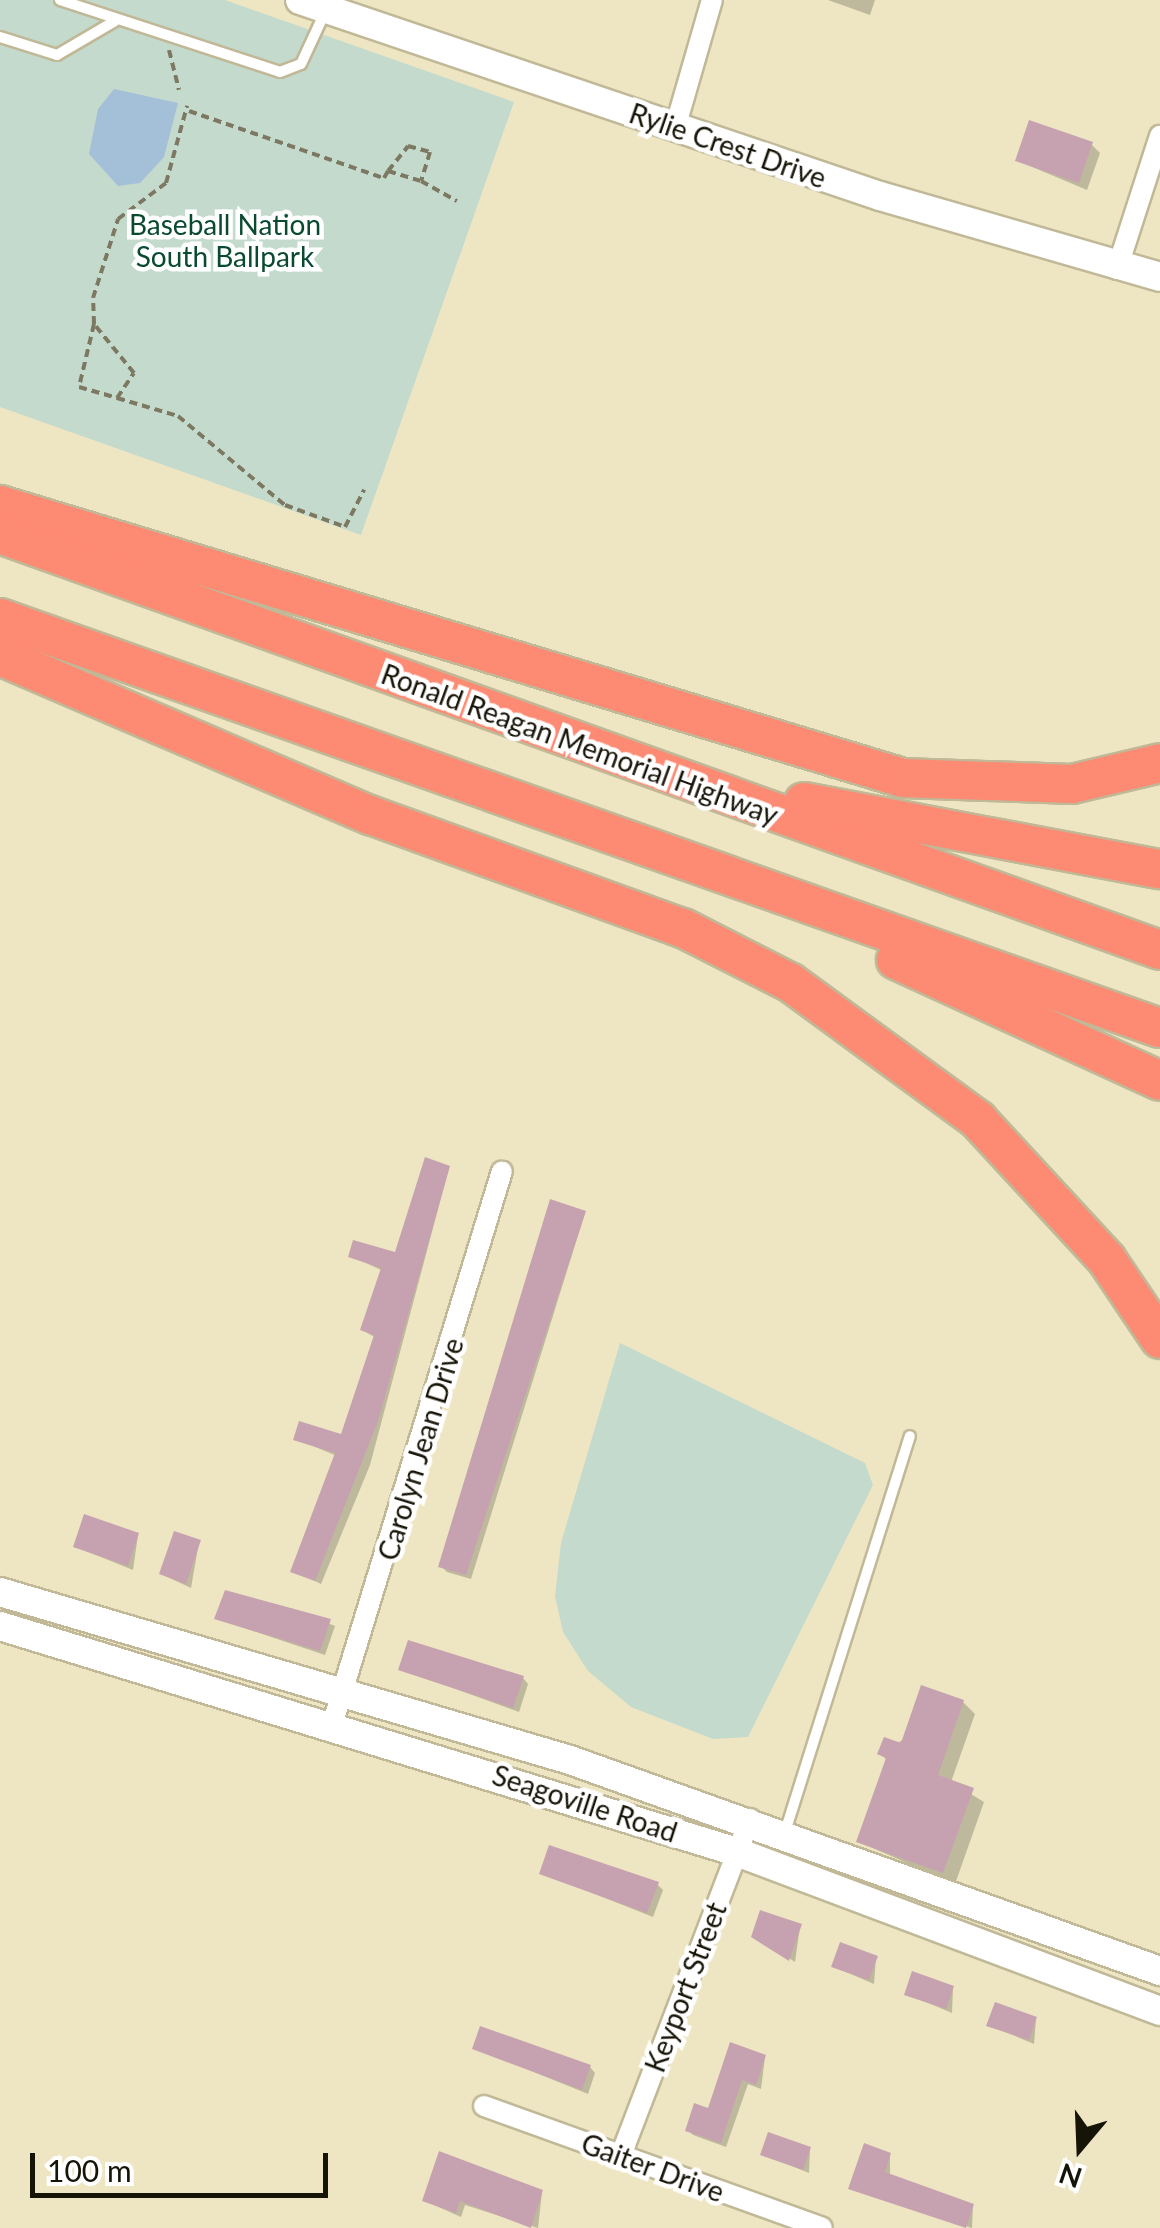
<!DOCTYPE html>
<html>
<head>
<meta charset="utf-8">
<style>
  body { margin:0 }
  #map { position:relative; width:1160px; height:2228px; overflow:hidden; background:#eee6c3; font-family:Lato,sans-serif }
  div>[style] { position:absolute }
  .green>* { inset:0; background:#c4dacd }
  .water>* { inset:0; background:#a4c0d8 }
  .shadow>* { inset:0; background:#0003 }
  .building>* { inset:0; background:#c6a2b0 }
  .path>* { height:4px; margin-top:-2px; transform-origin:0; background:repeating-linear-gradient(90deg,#7d7861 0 8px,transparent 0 13px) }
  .roads { filter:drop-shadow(2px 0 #c0b897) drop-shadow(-2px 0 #c0b897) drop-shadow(0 2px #c0b897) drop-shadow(0 -2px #c0b897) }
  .lane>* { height:10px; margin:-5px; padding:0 5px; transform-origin:5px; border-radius:5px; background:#fff }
  .street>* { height:20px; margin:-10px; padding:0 10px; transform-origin:10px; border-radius:10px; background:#fff }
  .secondary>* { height:28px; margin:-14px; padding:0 14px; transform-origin:14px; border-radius:14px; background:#fff }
  .highway>* { height:38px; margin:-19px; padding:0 19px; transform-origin:19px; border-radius:19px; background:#fd8a73 }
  span { translate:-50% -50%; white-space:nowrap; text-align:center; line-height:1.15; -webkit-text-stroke:9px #fff; paint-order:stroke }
  .street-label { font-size:28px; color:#161307 }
  .park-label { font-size:28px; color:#094a31 }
  .north { position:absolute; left:1030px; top:2098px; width:100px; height:100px; -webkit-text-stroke:8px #fff; paint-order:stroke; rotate:199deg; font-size:28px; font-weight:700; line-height:40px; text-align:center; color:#161307 }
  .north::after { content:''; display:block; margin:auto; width:35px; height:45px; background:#161307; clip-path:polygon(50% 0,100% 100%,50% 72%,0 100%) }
  .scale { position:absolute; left:30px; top:2153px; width:298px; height:45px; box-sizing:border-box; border:5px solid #161307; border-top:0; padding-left:12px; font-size:30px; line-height:35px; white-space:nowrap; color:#161307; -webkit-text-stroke:8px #fff; paint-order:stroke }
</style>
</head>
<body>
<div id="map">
  <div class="green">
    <i style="clip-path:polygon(0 0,225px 0,514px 102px,361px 535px,0 407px)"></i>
    <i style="clip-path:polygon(620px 1343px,865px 1463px,873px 1485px,748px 1737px,713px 1739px,631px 1707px,588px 1671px,563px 1632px,555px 1596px,561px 1543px)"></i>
  </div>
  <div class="water">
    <i style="clip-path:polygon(114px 89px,178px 103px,164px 157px,140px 183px,118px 186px,89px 154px,98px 109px)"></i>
  </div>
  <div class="shadow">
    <i style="clip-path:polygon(828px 0,875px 0,870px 15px)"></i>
    <i style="clip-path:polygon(1091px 144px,1100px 153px,1087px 190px,1018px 161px)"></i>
    <i style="clip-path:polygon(449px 1168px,370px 1465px,321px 1584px,293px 1571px,337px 1456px,296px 1439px,343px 1437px,376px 1338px,362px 1330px,383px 1271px,351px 1256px,397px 1255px)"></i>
    <i style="clip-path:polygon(585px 1213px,471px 1579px,447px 1572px,441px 1566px)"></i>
    <i style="clip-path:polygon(138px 1535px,133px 1570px,76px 1547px)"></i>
    <i style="clip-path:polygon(199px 1542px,191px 1588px,161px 1574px)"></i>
    <i style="clip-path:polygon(291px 1608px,335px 1626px,325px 1655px,217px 1619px,288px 1616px)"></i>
    <i style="clip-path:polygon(401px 1669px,523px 1678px,528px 1684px,519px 1712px)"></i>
    <i style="clip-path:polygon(963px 1702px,975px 1714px,951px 1782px,984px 1802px,955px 1884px,859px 1842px,888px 1761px,880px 1754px)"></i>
    <i style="clip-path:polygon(542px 1873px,657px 1884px,663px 1890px,653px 1917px)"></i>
    <i style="clip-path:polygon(800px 1927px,795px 1962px,756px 1937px)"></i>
    <i style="clip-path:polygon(876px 1958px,874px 1984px,834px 1967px)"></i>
    <i style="clip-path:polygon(953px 1988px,952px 2013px,907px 1994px)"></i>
    <i style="clip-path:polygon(1036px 2019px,1034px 2044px,989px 2025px)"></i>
    <i style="clip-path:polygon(475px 2048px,590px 2067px,595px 2073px,588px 2094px)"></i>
    <i style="clip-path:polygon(765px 2057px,761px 2089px,748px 2084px,726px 2147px,693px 2135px,688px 2130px)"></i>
    <i style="clip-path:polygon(810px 2149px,809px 2173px,763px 2154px)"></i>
    <i style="clip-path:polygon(890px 2155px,890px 2176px,973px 2206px,972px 2228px,851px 2189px)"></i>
    <i style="clip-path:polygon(542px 2192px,538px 2228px,465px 2205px,461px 2217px,425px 2201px)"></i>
  </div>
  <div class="building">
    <i style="clip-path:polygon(1029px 120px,1093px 142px,1079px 183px,1015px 161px)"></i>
    <i style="clip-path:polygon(425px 1157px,450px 1166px,378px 1421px,315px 1581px,290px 1572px,335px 1453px,293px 1440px,299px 1421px,341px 1434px,374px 1335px,360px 1330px,381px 1268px,348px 1257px,353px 1240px,395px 1252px)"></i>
    <i style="clip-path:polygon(550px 1199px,586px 1211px,466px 1575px,438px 1567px)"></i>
    <i style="clip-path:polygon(84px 1514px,139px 1533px,128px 1566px,73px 1547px)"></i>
    <i style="clip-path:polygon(174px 1531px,201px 1540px,186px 1584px,159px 1574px)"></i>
    <i style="clip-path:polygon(225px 1590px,331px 1619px,320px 1651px,214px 1619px)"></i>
    <i style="clip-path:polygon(408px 1640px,524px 1676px,513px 1708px,398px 1670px)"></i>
    <i style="clip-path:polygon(921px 1685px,964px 1700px,938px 1775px,974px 1788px,943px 1873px,856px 1842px,886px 1758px,877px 1754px,884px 1737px,901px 1743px)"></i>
    <i style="clip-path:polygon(549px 1845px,659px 1882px,647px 1913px,539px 1874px)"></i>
    <i style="clip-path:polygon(760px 1910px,802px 1924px,789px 1961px,751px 1937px)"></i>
    <i style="clip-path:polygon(840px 1942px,878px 1956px,869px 1980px,831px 1967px)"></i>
    <i style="clip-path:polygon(912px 1971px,954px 1986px,946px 2009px,904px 1995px)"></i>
    <i style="clip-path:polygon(995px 2002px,1037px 2017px,1029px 2040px,986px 2026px)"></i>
    <i style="clip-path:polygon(480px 2026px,591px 2065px,582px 2090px,472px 2049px)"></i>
    <i style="clip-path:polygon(730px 2042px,766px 2055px,756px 2085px,742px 2080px,721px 2143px,685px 2131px,694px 2103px,708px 2108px)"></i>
    <i style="clip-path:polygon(768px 2132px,811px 2147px,803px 2170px,760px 2155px)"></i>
    <i style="clip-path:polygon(864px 2143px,891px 2153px,885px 2172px,974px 2204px,966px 2228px,848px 2189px)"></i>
    <i style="clip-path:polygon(439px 2151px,543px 2190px,531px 2228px,460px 2201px,456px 2213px,422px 2201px)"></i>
  </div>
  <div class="path">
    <i style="left:169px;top:50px;width:41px;rotate:76deg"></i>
    <i style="left:189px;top:111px;width:206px;rotate:19deg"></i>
    <i style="left:384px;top:178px;width:8px;rotate:-60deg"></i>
    <i style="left:388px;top:171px;width:34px;rotate:17deg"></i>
    <i style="left:421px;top:181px;width:41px;rotate:29.1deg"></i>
    <i style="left:388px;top:171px;width:32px;rotate:-51deg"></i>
    <i style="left:408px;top:146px;width:23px;rotate:15deg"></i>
    <i style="left:430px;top:152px;width:30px;rotate:107deg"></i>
    <i style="left:94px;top:324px;width:65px;rotate:103.4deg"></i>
    <i style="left:79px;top:387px;width:40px;rotate:16deg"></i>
    <i style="left:117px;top:398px;width:30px;rotate:-56deg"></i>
    <i style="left:134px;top:373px;width:63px;rotate:-129.2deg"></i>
    <i style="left:94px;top:324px;width:26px;rotate:-92deg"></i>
    <i style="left:93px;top:298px;width:83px;rotate:-72.4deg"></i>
    <i style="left:118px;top:219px;width:60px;rotate:-36.9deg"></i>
    <i style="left:166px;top:183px;width:80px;rotate:-74.7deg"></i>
    <i style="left:117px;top:398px;width:64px;rotate:16.4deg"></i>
    <i style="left:178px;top:416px;width:139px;rotate:39.8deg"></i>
    <i style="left:285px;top:505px;width:64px;rotate:20.1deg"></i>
    <i style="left:345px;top:527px;width:42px;rotate:-62.8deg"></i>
  </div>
  <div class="roads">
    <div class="lane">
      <i style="left:60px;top:0;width:231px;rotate:18.1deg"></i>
      <i style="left:280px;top:72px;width:22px;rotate:-21deg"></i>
      <i style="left:301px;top:64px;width:60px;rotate:-65.2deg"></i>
      <i style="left:0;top:37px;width:60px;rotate:17.5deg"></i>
      <i style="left:57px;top:55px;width:67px;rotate:-30.4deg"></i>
      <i style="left:785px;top:1832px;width:415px;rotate:-72.5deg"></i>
    </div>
    <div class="street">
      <i style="left:675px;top:128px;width:133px;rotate:-73.9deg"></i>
      <i style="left:1117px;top:269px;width:140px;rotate:-72.1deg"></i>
      <i style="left:332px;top:1725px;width:579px;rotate:-72.94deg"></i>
      <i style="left:484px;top:2106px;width:359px;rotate:19.8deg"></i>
      <i style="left:621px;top:2155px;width:360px;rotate:-69deg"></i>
    </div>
    <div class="secondary">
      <i style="left:300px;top:0;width:612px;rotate:18.67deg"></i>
      <i style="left:880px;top:196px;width:291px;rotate:16.1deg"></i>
      <i style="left:0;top:1592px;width:594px;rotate:16.42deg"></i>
      <i style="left:570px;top:1760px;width:627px;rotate:19.68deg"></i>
      <i style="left:0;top:1626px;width:771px;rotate:17.05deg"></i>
      <i style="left:737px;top:1852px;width:452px;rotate:20.6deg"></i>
    </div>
    <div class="highway">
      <i style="left:0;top:505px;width:943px;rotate:16.82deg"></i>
      <i style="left:903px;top:778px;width:169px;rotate:2deg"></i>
      <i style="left:1072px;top:784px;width:90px;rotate:-13.4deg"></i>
      <i style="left:0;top:534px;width:1232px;rotate:19.73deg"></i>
      <i style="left:0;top:618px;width:1230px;rotate:19.47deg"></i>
      <i style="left:0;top:656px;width:403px;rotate:23.3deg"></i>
      <i style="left:370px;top:815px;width:333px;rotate:19.9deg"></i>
      <i style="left:683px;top:928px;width:121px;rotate:27deg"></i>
      <i style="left:791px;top:983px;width:232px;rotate:36.2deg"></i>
      <i style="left:978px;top:1120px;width:190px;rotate:47.3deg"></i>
      <i style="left:1107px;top:1260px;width:95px;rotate:56.1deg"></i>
      <i style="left:804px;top:802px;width:362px;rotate:10.7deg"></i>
      <i style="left:896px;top:960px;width:290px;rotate:24.6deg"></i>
    </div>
  </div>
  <div class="street-label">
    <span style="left:728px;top:145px;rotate:19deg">Rylie Crest Drive</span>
    <span style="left:580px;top:744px;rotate:20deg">Ronald Reagan Memorial Highway</span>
    <span style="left:420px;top:1449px;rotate:-73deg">Carolyn Jean Drive</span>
    <span style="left:585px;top:1803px;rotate:18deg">Seagoville Road</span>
    <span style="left:685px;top:1987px;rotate:-69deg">Keyport Street</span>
    <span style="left:653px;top:2167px;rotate:20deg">Gaiter Drive</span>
  </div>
  <div class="park-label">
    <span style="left:225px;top:240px">Baseball Nation<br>South Ballpark</span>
  </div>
  <div class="north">N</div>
  <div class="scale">100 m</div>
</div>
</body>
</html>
